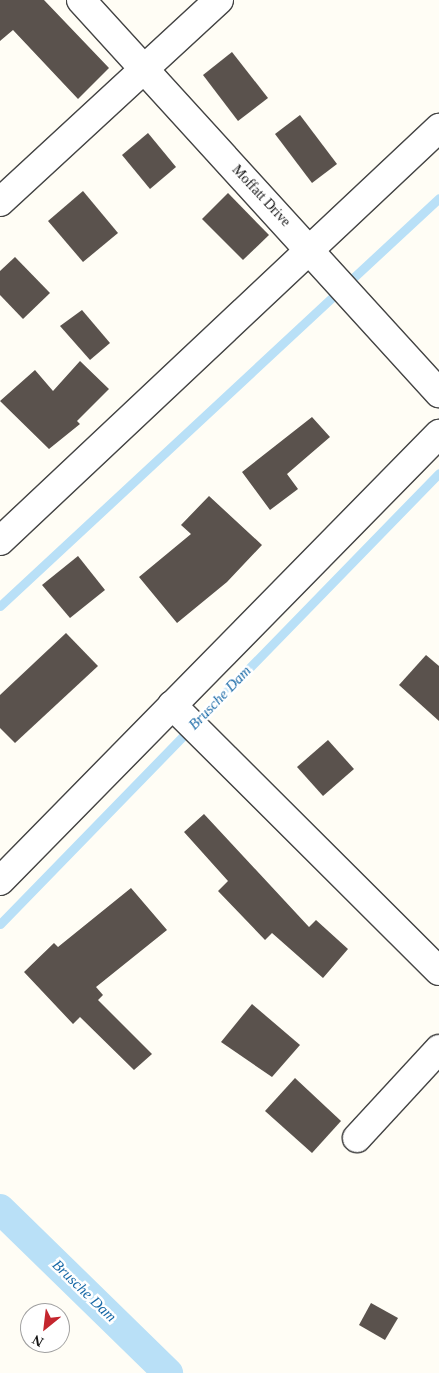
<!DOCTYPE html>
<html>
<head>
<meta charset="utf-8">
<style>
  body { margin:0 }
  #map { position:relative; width:439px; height:1373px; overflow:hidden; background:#fffdf5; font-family:"Times New Roman",serif }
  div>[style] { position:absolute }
  .stream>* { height:9px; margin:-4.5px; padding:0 4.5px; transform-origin:4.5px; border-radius:4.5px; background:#b9e0f7 }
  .canal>* { height:30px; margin:-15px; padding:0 15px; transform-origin:15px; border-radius:15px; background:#b9e0f7 }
  .building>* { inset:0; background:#5a524d }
  .roads { filter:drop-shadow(1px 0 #444) drop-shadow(-1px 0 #444) drop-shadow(0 1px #444) drop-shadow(0 -1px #444) }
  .street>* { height:28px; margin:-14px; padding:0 14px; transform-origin:14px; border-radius:14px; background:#fff }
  span { translate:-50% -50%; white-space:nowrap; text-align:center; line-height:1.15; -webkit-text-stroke:5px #fff; paint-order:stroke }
  .street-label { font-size:14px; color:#111 }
  .water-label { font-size:15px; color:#1768a6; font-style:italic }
  .north { position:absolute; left:20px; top:1303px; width:50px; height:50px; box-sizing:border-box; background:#fff; border:1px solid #a0a0a0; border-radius:50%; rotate:209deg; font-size:14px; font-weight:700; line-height:20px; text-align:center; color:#111 }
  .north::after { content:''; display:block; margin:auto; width:18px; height:22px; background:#c4262e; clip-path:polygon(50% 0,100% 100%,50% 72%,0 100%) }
</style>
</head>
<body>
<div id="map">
  <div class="stream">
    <i style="left:0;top:606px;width:599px;rotate:-42.9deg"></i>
    <i style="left:0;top:924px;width:629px;rotate:-45.77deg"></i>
  </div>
  <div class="canal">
    <i style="left:0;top:1209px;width:235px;rotate:44.3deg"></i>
  </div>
  <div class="building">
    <i style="clip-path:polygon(0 0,44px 0,109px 68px,78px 99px,13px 30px,0 41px)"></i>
    <i style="clip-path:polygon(232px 52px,268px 98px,238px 121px,203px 75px)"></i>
    <i style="clip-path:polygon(300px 115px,337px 164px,312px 183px,275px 134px)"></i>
    <i style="clip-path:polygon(148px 133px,176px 167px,150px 189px,122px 155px)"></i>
    <i style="clip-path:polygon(83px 191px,118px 233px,83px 262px,48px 221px)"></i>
    <i style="clip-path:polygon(228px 193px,269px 235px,243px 260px,202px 219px)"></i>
    <i style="clip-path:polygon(15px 257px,50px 293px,23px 319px,0 295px,0 271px)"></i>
    <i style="clip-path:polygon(82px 310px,110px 343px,90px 360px,60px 326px)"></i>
    <i style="clip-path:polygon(80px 361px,109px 389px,77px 421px,80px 424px,49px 449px,0 401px,35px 370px,53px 391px)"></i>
    <i style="clip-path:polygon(312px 417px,330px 437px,287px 474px,298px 489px,270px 510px,242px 472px)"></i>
    <i style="clip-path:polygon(209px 496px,262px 545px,227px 582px,177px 623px,139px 577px,191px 534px,181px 525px)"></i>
    <i style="clip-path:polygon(78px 556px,105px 590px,70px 618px,42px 585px)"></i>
    <i style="clip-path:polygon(66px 633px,98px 666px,15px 743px,0 728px,0 695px)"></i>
    <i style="clip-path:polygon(426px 655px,439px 666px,439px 721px,399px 685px)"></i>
    <i style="clip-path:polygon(328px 740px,354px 769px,323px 796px,297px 767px)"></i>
    <i style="clip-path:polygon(204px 814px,309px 927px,316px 920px,348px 949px,323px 978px,272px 933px,265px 940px,218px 891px,228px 881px,184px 832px)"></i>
    <i style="clip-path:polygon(131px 888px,167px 930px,96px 987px,103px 995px,98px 1000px,152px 1054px,134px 1070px,80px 1017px,73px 1024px,24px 972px,54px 943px,58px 947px)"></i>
    <i style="clip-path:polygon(252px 1004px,300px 1045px,272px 1077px,221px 1042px)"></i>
    <i style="clip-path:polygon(295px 1078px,341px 1121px,312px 1153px,265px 1111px)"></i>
    <i style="clip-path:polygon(371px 1303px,398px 1318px,385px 1340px,359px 1325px)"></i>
  </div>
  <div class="roads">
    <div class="street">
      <i style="left:81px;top:0;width:532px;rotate:47.67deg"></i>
      <i style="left:0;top:202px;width:298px;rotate:-42.7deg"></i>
      <i style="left:0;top:541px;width:603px;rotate:-43.25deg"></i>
      <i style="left:172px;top:705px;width:377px;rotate:44.9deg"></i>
      <i style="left:0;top:881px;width:627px;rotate:-45.52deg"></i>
      <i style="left:357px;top:1138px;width:121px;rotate:-47.3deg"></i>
    </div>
  </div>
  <div class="street-label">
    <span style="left:261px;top:196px;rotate:47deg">Moffatt Drive</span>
  </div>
  <div class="water-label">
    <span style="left:220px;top:698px;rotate:-46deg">Brusche Dam</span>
    <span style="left:84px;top:1291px;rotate:44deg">Brusche Dam</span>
  </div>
  <div class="north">N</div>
</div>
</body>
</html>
